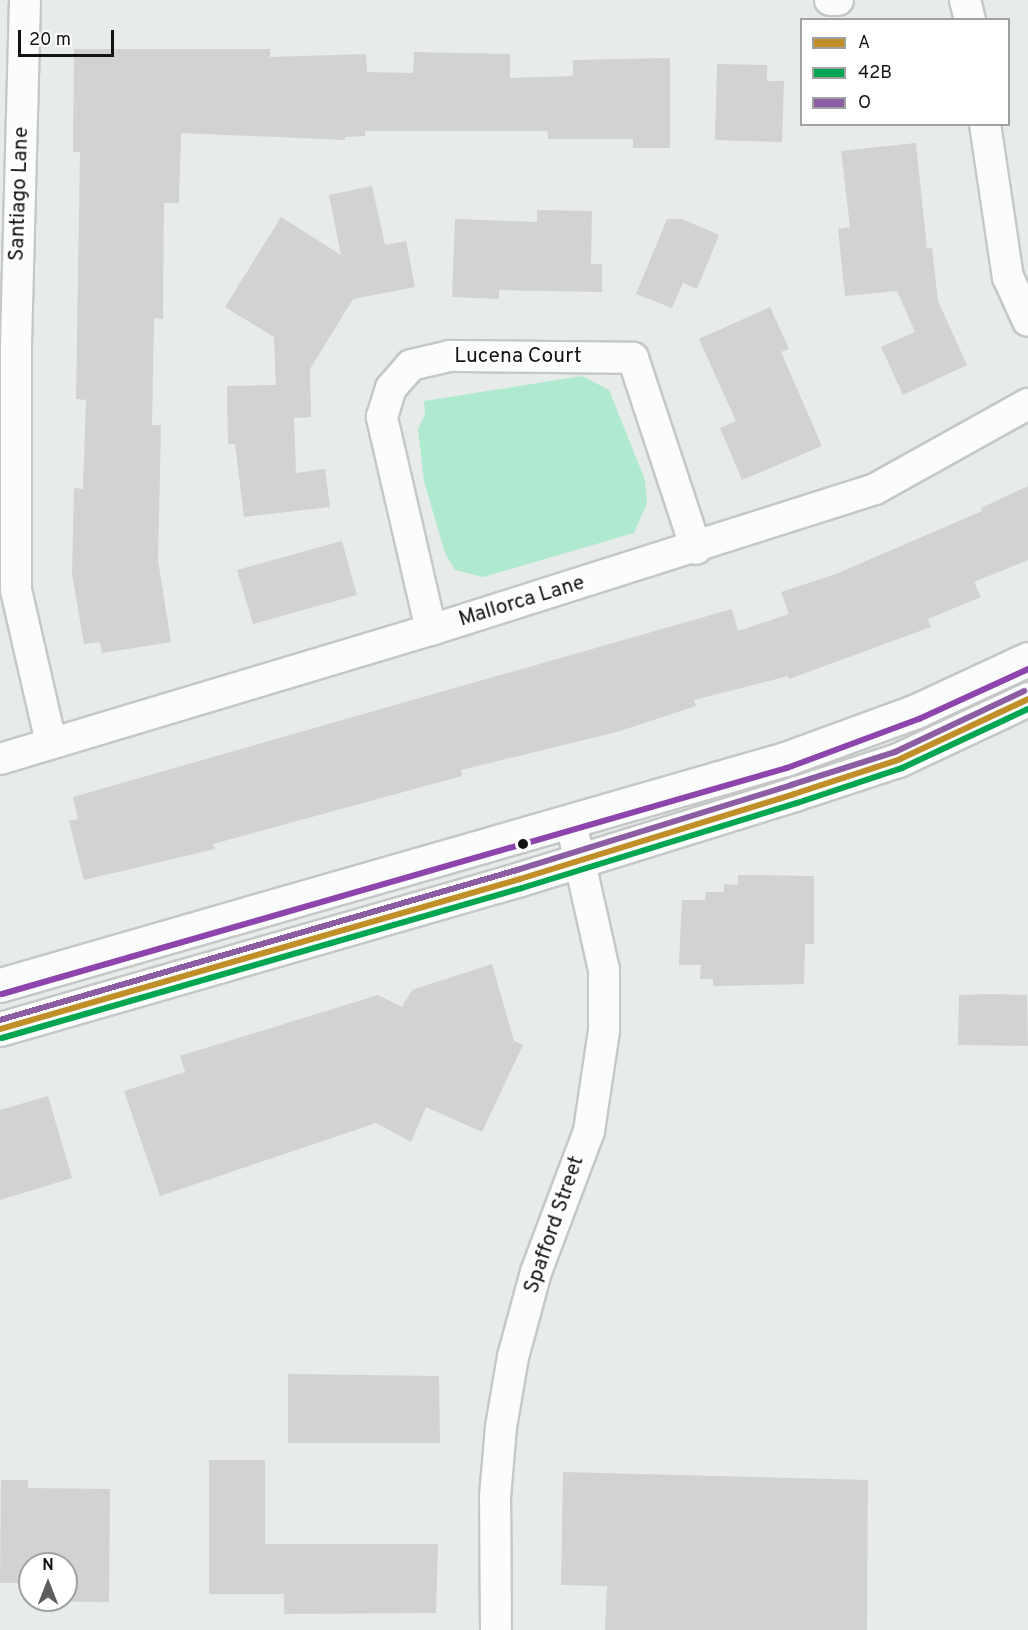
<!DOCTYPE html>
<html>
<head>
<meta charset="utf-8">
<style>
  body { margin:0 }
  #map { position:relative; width:1028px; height:1630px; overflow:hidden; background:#e7ebe9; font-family:Overpass,sans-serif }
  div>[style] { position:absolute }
  .green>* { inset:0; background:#afe9cf }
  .building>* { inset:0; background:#d2d2d2 }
  .roads { filter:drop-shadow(2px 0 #c5c8c7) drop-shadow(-2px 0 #c5c8c7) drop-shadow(0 2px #c5c8c7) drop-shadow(0 -2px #c5c8c7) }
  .street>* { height:30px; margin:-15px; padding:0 15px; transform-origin:15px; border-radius:15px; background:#fbfcfc }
  .secondary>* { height:33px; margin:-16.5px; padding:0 16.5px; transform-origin:16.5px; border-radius:16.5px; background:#fbfcfc }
  .bus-1>* { height:6px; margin:-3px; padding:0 3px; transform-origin:3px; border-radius:3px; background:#c18f27 }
  .bus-2>* { height:6px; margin:-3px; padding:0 3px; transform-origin:3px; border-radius:3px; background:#00a651 }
  .bus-3>* { height:6px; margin:-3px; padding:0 3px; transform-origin:3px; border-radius:3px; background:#8c5da3 }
  .bus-4>* { height:6px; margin:-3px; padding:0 3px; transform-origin:3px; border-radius:3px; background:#8e44ad }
  .dots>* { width:16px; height:16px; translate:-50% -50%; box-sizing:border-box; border:3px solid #fff; border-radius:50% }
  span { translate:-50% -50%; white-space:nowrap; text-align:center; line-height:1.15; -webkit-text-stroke:5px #fff; paint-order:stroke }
  .street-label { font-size:21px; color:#111413 }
  .legend { position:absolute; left:800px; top:18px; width:210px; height:108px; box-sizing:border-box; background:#fff; border:2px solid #a0a1a1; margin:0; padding:8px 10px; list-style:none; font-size:18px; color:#111413 }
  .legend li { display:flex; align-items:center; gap:12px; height:30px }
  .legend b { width:30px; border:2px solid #a0a1a1 }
  .north { position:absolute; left:18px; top:1552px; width:60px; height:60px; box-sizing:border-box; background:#fff; border:2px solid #a0a1a1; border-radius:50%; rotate:0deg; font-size:16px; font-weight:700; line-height:24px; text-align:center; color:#111413 }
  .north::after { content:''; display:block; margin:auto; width:21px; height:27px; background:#5c5f5e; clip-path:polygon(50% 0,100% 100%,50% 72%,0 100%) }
  .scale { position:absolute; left:18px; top:30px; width:96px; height:27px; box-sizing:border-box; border:3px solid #111413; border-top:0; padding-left:8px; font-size:18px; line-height:21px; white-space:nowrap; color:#111413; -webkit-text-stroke:4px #fff; paint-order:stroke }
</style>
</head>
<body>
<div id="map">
  <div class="green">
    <i style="clip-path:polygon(582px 376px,609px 390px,645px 480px,647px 503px,634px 533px,483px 577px,455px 570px,445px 553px,424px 481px,418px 429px,425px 414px,424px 401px)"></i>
  </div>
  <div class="building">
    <i style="clip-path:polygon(74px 49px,270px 49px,270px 57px,366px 54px,367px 72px,413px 73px,414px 52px,510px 54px,510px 78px,573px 76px,573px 60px,670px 58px,670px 148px,633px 148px,633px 139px,548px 139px,547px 131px,365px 131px,365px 136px,345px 137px,345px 140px,181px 133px,179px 203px,164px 203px,163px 319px,154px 318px,152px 425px,161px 425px,158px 560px,171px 642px,102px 653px,100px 642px,84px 644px,72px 574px,74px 488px,83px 489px,86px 400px,76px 399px,80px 152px,73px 152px)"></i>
    <i style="clip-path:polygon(717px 64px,767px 65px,767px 81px,784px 81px,782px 142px,715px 140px)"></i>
    <i style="clip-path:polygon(916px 143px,927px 249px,932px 248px,938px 301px,967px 365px,903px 395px,881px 347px,915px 332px,897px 291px,845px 296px,838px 229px,850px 227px,841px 151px)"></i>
    <i style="clip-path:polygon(372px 186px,385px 245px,406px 241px,415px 287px,353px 299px,310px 369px,311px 417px,294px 418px,296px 473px,325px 469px,330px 507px,244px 517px,235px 444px,228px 444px,227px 386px,276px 385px,274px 337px,225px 307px,281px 217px,341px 255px,329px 195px)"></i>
    <i style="clip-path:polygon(537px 210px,592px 211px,591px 264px,602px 264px,602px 292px,499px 290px,499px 299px,452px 297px,455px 219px,537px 222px)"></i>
    <i style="clip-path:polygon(667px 219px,682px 219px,719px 235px,697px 289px,683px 283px,672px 308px,636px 294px)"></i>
    <i style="clip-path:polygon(770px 307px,789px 349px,781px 352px,822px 446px,742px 480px,720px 428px,736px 421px,699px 339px)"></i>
    <i style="clip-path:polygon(1028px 486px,1028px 560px,974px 582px,981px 597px,928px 619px,931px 627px,789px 679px,788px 676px,694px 700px,696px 706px,617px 732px,461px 770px,462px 776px,213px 844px,215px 849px,84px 880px,69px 821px,78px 819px,73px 797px,732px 609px,738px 631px,789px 614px,781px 592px,836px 574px,982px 511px,981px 508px)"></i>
    <i style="clip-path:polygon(342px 541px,357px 595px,253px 624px,237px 570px)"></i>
    <i style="clip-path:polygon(738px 875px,814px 876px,814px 944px,805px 944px,804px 984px,713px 986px,713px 979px,700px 979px,701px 965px,679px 965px,682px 900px,705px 900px,706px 892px,724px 892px,724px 884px,738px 885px)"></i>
    <i style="clip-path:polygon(492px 964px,514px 1041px,523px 1045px,482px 1132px,426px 1107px,411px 1142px,376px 1123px,160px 1196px,124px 1091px,185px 1072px,180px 1056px,378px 995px,402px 1007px,412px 990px)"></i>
    <i style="clip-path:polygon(994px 994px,1027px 995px,1028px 1046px,958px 1045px,959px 995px)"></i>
    <i style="clip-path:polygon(48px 1096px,72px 1178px,0 1200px,0 1110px)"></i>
    <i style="clip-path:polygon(288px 1374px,439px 1376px,440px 1443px,288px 1443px)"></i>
    <i style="clip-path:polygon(209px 1460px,265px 1460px,265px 1544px,438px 1544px,436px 1613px,284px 1614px,284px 1594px,209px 1594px)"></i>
    <i style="clip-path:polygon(563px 1472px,868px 1480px,867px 1630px,605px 1630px,607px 1586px,561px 1585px)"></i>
    <i style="clip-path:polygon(evenodd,1px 1480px,28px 1480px,28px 1488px,110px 1489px,109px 1602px,23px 1601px,23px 1583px,0 1583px,1px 1480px,30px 1564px,66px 1564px,66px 1600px,30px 1600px,30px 1564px)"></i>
  </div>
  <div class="roads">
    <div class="street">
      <i style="left:25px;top:0;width:344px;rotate:91.5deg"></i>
      <i style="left:16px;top:344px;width:246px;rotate:90deg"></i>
      <i style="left:16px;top:590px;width:157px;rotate:77.1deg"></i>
      <i style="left:830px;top:0;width:8px"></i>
      <i style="left:965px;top:0;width:21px;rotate:76deg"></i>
      <i style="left:985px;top:124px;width:155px;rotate:81.5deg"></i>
      <i style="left:1008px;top:277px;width:48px;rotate:65.6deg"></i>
      <i style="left:431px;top:630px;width:219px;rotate:-103deg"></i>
      <i style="left:382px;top:417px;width:30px;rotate:-73deg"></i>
      <i style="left:391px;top:388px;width:30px;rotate:-49deg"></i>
      <i style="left:411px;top:365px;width:40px;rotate:-13deg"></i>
      <i style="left:450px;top:356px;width:183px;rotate:0.6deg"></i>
      <i style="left:633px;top:358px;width:201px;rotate:71.7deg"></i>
      <i style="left:0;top:759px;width:450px;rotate:-16.7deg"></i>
      <i style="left:431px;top:630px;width:466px;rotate:-17.6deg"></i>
      <i style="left:875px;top:489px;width:175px;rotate:-29.1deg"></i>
      <i style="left:496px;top:1630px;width:133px;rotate:-90.4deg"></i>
      <i style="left:495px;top:1497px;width:70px;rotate:-85.1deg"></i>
      <i style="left:501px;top:1427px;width:71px;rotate:-80.3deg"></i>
      <i style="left:513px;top:1357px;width:88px;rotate:-74.9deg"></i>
      <i style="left:536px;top:1272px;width:151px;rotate:-69.4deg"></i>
      <i style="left:589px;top:1131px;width:101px;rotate:-81.5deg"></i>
      <i style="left:604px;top:1031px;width:61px;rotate:-90deg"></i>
      <i style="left:604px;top:970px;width:152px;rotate:-102.6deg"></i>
    </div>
    <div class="secondary">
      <i style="left:0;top:985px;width:817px;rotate:-16.06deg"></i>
      <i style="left:785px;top:759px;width:140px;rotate:-20.1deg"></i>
      <i style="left:916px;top:711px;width:123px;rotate:-24.9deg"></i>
      <i style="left:0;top:1029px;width:541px;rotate:-16.09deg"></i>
      <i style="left:520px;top:879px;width:287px;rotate:-17.2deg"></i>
      <i style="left:794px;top:794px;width:109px;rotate:-18.1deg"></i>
      <i style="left:898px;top:760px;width:144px;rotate:-25.1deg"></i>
    </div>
  </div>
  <div class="bus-1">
    <i style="left:0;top:1029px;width:541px;rotate:-16.09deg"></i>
    <i style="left:520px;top:879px;width:287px;rotate:-17.2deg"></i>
    <i style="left:794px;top:794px;width:109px;rotate:-18.1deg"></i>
    <i style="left:898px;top:760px;width:144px;rotate:-25.1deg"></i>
  </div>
  <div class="bus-2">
    <i style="left:2px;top:1038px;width:541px;rotate:-16.09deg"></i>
    <i style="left:522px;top:888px;width:288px;rotate:-17.2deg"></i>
    <i style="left:797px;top:803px;width:111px;rotate:-18.4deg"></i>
    <i style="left:902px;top:768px;width:139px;rotate:-25.1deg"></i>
  </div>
  <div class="bus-3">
    <i style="left:0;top:1020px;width:538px;rotate:-16.18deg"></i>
    <i style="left:517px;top:870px;width:287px;rotate:-17.2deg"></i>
    <i style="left:791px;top:785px;width:109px;rotate:-17.6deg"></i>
    <i style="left:895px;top:752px;width:143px;rotate:-25.3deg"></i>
  </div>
  <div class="bus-4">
    <i style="left:2px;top:994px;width:817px;rotate:-16.06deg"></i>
    <i style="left:787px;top:768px;width:141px;rotate:-20.4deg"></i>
    <i style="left:919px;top:719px;width:120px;rotate:-24.6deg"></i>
  </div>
  <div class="dots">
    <i style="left:523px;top:844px;background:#111413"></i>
  </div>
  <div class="street-label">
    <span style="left:20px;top:194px;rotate:-88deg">Santiago Lane</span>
    <span style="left:518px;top:357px">Lucena Court</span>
    <span style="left:522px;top:602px;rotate:-17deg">Mallorca Lane</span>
    <span style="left:555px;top:1225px;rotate:-71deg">Spafford Street</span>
  </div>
  <ul class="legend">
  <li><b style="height:8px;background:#c18f27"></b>A</li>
  <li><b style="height:8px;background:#00a651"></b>42B</li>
  <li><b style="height:8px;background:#8c5da3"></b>O</li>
  </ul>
  <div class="north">N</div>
  <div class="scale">20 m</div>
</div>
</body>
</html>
